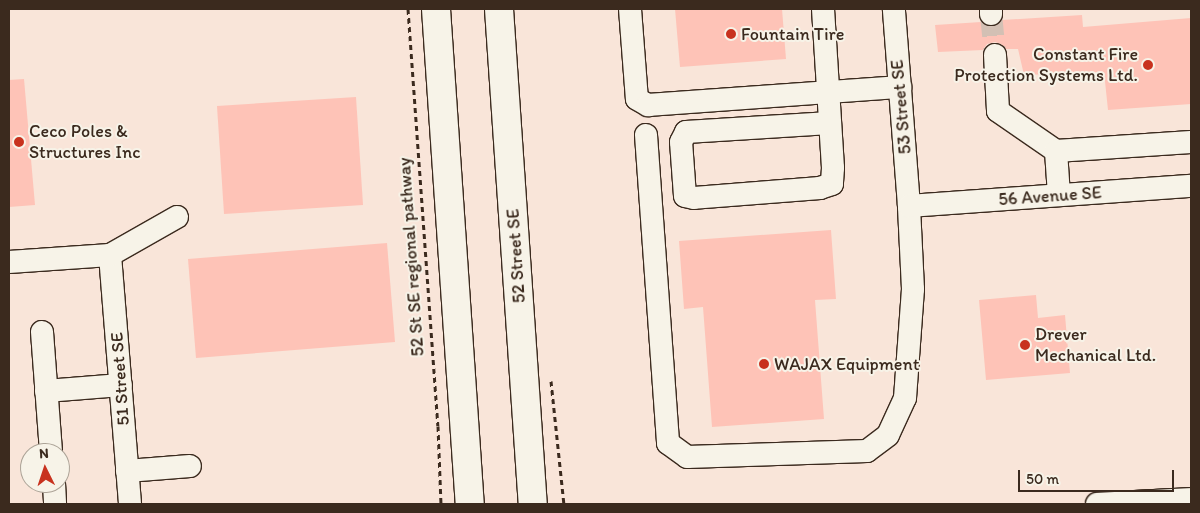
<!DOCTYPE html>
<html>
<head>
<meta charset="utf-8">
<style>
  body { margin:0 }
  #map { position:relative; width:1200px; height:513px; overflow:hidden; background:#f9e5d9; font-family:Itim,sans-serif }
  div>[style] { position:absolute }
  .building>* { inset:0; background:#fec3b7 }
  .minor-tunnel>* { height:22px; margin-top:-11px; transform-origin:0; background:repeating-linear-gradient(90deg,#d3c0b4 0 22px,transparent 0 33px) }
  .path>* { height:3px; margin-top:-1.5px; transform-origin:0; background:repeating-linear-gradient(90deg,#3b2a1e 0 5px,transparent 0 9px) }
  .roads { filter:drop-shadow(1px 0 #3b2a1e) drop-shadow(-1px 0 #3b2a1e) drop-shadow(0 1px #3b2a1e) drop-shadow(0 -1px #3b2a1e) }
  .minor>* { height:22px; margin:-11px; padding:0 11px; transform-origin:11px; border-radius:11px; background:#f7f3e8 }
  .major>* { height:28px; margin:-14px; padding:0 14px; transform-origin:14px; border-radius:14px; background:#f7f3e8 }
  .dots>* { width:14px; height:14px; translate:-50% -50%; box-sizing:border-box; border:2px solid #f7f3e8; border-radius:50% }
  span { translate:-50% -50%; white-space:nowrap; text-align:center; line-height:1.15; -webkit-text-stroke:4px #f7f3e8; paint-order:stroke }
  .poi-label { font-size:18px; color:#3b2a1e }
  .left { translate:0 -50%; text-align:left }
  .right { translate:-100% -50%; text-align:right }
  .street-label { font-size:18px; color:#3b2a1e }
  .frame { position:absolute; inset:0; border:10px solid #3b2a1e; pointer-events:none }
  .north { position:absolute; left:20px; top:443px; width:50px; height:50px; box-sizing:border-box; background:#f7f3e8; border:1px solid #aca397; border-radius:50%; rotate:356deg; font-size:14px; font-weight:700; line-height:20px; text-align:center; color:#3b2a1e }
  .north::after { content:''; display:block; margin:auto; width:18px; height:22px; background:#c8321e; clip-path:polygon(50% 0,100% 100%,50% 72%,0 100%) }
  .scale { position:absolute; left:1018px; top:470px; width:156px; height:22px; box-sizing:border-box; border:2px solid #3b2a1e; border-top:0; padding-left:6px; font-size:15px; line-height:18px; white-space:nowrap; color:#3b2a1e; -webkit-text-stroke:4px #f7f3e8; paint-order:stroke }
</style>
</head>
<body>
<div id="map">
  <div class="building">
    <i style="clip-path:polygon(675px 9px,782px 9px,786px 59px,680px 67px)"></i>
    <i style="clip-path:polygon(1082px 15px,1083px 27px,1191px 18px,1191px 104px,1108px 110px,1104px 72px,1024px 75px,1018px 49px,1006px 49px,1001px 44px,995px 42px,987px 44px,983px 50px,938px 52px,935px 25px,981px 22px,991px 27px,1002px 20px)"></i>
    <i style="clip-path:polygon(24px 79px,35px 205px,9px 207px,9px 80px)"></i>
    <i style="clip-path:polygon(356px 97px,363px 205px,224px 214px,217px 106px)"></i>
    <i style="clip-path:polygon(831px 230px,836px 299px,815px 300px,824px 419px,712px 427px,703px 307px,684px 309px,679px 241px)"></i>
    <i style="clip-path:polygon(387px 243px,395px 342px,196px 358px,188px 259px)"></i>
    <i style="clip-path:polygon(1036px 295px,1038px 318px,1065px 315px,1070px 373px,986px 380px,979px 300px)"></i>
  </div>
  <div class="minor-tunnel">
    <i style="left:991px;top:14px;width:41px;rotate:84.4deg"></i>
  </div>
  <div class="path">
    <i style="left:408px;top:9px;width:418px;rotate:85.9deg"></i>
    <i style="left:438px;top:426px;width:78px;rotate:87.8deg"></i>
    <i style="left:551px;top:381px;width:124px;rotate:84deg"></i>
  </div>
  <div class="roads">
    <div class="minor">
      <i style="left:630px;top:9px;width:90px;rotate:85.6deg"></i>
      <i style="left:637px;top:99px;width:13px;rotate:29deg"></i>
      <i style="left:648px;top:105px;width:253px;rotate:-4.1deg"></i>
      <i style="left:823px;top:9px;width:159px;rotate:86.4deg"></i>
      <i style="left:833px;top:168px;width:16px;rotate:94deg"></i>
      <i style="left:832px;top:184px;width:13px;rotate:162deg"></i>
      <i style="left:820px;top:188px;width:126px;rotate:175.5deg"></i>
      <i style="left:694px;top:198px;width:9px;rotate:-167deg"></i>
      <i style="left:685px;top:196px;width:54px;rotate:-94.2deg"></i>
      <i style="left:681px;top:142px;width:11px;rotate:-63deg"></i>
      <i style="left:686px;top:132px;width:144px;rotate:-3.6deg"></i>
      <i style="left:991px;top:9px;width:5px;rotate:90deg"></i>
      <i style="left:995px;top:55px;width:56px;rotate:86.9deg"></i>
      <i style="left:998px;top:111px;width:70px;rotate:34.6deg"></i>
      <i style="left:1056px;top:151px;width:135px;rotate:-3.8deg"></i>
      <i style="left:646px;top:135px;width:309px;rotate:85.9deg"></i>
      <i style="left:668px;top:443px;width:24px;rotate:36deg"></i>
      <i style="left:687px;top:457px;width:180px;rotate:-1.9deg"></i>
      <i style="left:867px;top:451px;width:26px;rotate:-37deg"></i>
      <i style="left:888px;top:435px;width:41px;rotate:-65.3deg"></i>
      <i style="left:905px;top:398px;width:109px;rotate:-85.8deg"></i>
      <i style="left:913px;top:289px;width:83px;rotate:-92.8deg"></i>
      <i style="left:909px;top:206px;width:198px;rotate:-94.4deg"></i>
      <i style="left:1056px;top:151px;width:44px;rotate:86.1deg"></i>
      <i style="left:909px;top:206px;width:283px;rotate:-4.1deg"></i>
      <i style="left:110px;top:255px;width:250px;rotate:85.4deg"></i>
      <i style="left:9px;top:262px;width:101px;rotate:-4deg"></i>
      <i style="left:110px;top:255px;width:77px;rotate:-29.6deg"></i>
      <i style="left:42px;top:332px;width:121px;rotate:85.7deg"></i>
      <i style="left:46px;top:391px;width:75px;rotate:-4.6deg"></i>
      <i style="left:127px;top:471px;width:63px;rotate:-4.5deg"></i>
      <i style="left:54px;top:483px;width:21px;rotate:87deg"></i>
      <i style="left:1097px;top:504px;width:94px;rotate:-3deg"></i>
    </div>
    <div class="major">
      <i style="left:436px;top:9px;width:496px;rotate:86.1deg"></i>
      <i style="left:499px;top:9px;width:496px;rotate:86.1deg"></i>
    </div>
  </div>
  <div class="dots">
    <i style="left:731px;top:34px;background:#c8321e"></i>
    <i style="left:1148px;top:65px;background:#c8321e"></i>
    <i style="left:19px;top:142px;background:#c8321e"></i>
    <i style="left:1025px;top:345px;background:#c8321e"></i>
    <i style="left:764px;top:364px;background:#c8321e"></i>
  </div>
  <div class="poi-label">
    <span class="left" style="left:741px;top:34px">Fountain Tire</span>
    <span class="right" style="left:1138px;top:65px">Constant Fire<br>Protection Systems Ltd.</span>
    <span class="left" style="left:29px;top:142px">Ceco Poles &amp;<br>Structures Inc</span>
    <span class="left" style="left:1035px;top:345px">Drever<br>Mechanical Ltd.</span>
    <span class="left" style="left:774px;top:364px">WAJAX Equipment</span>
  </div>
  <div class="street-label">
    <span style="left:901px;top:107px;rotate:-95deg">53 Street SE</span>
    <span style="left:1050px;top:196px;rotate:-4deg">56 Avenue SE</span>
    <span style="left:516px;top:256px;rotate:-94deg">52 Street SE</span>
    <span style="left:411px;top:257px;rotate:-94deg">52 St SE regional pathway</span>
    <span style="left:120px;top:379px;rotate:-94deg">51 Street SE</span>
  </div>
  <div class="frame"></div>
  <div class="north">N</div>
  <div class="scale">50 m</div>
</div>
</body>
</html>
